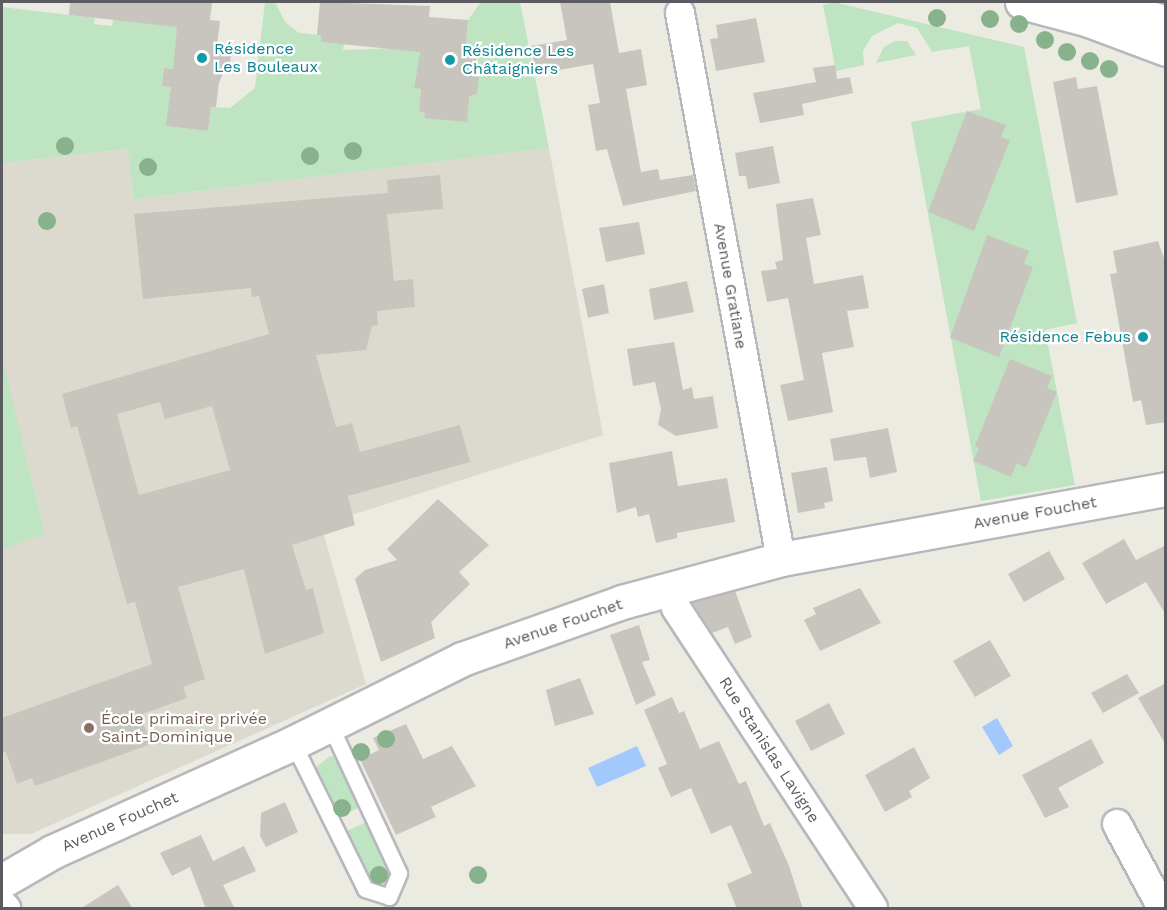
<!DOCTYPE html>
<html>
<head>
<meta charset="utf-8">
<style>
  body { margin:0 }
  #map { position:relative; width:1167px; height:910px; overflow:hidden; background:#ecebe1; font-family:"Work Sans",sans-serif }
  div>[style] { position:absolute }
  .education>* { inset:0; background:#dcdacf }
  .green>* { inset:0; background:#bee4c2 }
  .water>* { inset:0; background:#a1c9fc }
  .building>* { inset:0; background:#c8c5be }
  .roads { filter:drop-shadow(2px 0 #b7b8bd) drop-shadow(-2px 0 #b7b8bd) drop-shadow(0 2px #b7b8bd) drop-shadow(0 -2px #b7b8bd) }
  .lane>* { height:15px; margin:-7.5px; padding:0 7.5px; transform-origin:7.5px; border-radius:7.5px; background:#fff }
  .street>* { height:28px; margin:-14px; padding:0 14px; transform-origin:14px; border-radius:14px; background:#fff }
  .secondary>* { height:33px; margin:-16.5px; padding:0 16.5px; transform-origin:16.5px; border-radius:16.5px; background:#fff }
  .trees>* { width:18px; height:18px; margin:-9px; border-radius:50%; background:#88b28b }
  .dots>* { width:16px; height:16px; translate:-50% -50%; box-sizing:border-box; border:3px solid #fff; border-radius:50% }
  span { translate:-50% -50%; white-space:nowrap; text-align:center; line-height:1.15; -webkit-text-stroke:4.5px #fff; paint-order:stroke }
  .culture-label { font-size:16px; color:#0d838f }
  .left { translate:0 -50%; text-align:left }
  .right { translate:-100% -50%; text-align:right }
  .street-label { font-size:16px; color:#5a5c62 }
  .education-label { font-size:16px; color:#785e54 }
  .frame { position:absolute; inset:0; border:3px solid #5a5c62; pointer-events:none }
</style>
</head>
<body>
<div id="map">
  <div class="education">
    <i style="clip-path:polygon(549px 148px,603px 435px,336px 520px,324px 535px,366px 684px,31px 834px,2px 834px,2px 163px,129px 149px,134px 199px)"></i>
  </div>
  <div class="green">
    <i style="clip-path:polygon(265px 2px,275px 2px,285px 22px,299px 33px,321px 35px,321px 42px,344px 44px,343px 50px,426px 47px,423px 71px,417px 70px,414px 87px,421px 89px,419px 112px,425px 113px,424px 118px,477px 94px,477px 49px,466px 47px,468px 20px,481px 2px,520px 2px,549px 148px,134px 199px,128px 149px,2px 163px,2px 7px,95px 18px,94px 24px,112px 26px,113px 20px,178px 21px,173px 69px,164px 68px,163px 86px,171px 87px,167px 126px,208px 131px,211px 107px,230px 108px,255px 88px)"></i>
    <i style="clip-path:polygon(833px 2px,1024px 47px,1077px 323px,1045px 330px,1075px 485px,981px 501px,911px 122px,981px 109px,969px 46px,932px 52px,917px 28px,898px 23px,872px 36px,863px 51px,864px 65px,836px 71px,823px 5px)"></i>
    <i style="clip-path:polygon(895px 41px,907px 41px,916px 55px,876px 63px,884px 47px)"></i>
    <i style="clip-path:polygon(2px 358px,45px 534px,2px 549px)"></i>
    <i style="clip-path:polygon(330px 756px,336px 757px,358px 808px,338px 817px,315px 768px)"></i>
    <i style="clip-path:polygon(366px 822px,393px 875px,390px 886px,382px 889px,372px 886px,345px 832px)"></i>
  </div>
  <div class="water">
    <i style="clip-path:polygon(997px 718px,1013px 746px,999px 755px,982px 727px)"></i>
    <i style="clip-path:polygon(637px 746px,646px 766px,597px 787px,588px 768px)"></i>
  </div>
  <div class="building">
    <i style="clip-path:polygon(70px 2px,212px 2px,210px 20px,220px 21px,217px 46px,232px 47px,229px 72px,224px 71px,219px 83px,216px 107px,211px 107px,208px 131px,166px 126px,171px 87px,162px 86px,164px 68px,173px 69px,177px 27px,69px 15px)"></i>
    <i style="clip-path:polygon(320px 2px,430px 6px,429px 17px,468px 20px,466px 47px,477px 49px,475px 76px,479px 76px,477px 94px,469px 97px,467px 122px,424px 118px,425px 113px,419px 112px,421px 89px,414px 88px,420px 52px,321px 42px,321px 35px,317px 35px)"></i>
    <i style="clip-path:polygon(560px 2px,610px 2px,619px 53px,641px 49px,647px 85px,626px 89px,641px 172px,658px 169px,660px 180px,693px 175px,696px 191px,623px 206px,607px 149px,596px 151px,588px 105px,600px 103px,593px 64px,536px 74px,531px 46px,567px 40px)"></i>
    <i style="clip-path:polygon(756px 18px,765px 62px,716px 71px,710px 39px,718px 38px,716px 25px)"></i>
    <i style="clip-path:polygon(835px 65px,837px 79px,850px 77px,853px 93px,802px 104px,804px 115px,760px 123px,753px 93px,816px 82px,813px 68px)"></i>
    <i style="clip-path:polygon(1076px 77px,1078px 89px,1097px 86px,1118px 195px,1076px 203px,1053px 82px)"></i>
    <i style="clip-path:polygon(967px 111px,1006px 125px,1001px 137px,1010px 140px,974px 231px,928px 212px)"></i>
    <i style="clip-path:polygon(773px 146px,780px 183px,748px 189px,746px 176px,739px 176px,735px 153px)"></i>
    <i style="clip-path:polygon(evenodd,440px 175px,443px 209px,387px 214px,394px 281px,413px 279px,415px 307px,377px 311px,378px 325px,372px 326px,366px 350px,316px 355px,336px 427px,352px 423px,360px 452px,460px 425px,470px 462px,348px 496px,355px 525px,292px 545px,306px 590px,313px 588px,324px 633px,265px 654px,244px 569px,178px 587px,205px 679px,183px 687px,187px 698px,140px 715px,151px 744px,35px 786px,32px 778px,17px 784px,6px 752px,2px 753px,2px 718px,152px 664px,135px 602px,127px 604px,77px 426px,71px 428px,62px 394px,269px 334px,259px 296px,252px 297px,251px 288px,143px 299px,134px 214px,388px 193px,387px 180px,440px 175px,160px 402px,165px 419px,212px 406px,230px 470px,139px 495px,117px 414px,160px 402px)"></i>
    <i style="clip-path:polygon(813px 198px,821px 235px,806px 238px,814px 284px,863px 275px,869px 308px,847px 311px,854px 347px,822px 353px,833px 412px,788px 421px,780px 385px,804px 380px,788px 298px,767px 302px,761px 271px,777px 269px,775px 262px,783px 260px,776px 204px)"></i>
    <i style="clip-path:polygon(639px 222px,645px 254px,606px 262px,599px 228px)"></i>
    <i style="clip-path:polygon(987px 235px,1029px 251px,1024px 264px,1033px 267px,999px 357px,950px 338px)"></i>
    <i style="clip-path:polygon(1158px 241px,1166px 264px,1166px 422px,1146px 425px,1141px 400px,1133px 402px,1110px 274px,1117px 273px,1113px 251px)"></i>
    <i style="clip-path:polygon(687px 281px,694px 312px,654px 320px,649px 289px)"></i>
    <i style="clip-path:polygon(604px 284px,609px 313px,588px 318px,582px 289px)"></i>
    <i style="clip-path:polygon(674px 342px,683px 390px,692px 387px,694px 399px,713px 396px,718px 428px,676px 436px,658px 425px,661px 409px,655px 382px,633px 386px,627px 349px)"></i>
    <i style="clip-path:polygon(1010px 359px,1052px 376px,1047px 388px,1057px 392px,1026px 468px,1017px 463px,1011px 477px,973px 461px,979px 448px,975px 446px)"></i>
    <i style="clip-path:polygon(888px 428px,897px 472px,870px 478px,866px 457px,834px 461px,830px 439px)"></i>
    <i style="clip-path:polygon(672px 451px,678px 486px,727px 478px,735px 522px,677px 533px,677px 538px,656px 543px,649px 514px,638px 517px,636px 507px,617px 513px,609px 463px)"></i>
    <i style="clip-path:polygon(827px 467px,833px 501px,824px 503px,825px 508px,798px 513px,791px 473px)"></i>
    <i style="clip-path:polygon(438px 499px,489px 545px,459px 572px,470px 584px,431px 622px,435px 638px,381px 662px,355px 579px,365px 570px,397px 560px,387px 549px)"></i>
    <i style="clip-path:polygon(1124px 539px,1136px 560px,1166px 545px,1166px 615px,1146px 582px,1106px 604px,1082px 563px)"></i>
    <i style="clip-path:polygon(1049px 551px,1065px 579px,1024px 602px,1008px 574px)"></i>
    <i style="clip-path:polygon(860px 588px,881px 623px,820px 651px,804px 620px,816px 614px,813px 608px)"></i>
    <i style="clip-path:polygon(735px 591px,752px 637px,735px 644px,728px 627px,712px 633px,692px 602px)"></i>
    <i style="clip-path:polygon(639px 625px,650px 660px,642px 662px,656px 695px,636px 705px,610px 635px)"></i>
    <i style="clip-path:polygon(990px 640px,1011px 676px,975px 697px,953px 661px)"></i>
    <i style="clip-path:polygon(1127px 674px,1139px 693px,1103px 713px,1091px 693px)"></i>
    <i style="clip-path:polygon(580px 678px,594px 714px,555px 726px,546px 690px)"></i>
    <i style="clip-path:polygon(1166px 683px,1166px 745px,1138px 698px)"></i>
    <i style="clip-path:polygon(672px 697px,679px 713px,684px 711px,700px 749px,719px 741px,739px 784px,746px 781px,764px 826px,770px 823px,789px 866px,803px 909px,737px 909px,727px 884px,752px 873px,731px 825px,711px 834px,691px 788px,671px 797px,658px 768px,667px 764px,644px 710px)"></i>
    <i style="clip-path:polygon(829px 703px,845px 734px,811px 751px,795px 721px)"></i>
    <i style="clip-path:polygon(406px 724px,423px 759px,452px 746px,476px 786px,431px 807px,436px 817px,396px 835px,360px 759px,379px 750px,373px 738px)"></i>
    <i style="clip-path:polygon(1091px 739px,1104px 763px,1058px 788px,1069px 807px,1045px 818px,1022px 775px)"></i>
    <i style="clip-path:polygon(914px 747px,930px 778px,909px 791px,912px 797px,885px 812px,865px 775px)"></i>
    <i style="clip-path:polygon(285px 802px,298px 832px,266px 847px,260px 836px,261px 813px)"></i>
    <i style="clip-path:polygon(201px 835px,213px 861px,244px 846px,256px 871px,223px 885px,235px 909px,206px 909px,190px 867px,172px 876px,160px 853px)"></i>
    <i style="clip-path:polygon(118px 885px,133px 909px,80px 909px)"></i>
  </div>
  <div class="roads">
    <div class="lane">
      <i style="left:293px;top:743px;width:163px;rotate:63.7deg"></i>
      <i style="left:365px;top:889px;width:25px;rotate:18deg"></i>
      <i style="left:389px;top:897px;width:26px;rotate:-67deg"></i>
      <i style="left:399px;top:873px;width:163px;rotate:-115deg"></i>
    </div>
    <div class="street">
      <i style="left:680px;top:13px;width:555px;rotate:79.52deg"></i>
      <i style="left:670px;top:589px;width:20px;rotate:72deg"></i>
      <i style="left:676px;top:608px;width:359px;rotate:56.7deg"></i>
      <i style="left:1117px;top:824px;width:95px;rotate:61.8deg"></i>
      <i style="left:2px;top:904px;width:6px;rotate:45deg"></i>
    </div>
    <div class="secondary">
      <i style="left:1022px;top:2px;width:69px;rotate:15deg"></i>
      <i style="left:1089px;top:20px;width:82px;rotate:20.6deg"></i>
      <i style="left:1103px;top:2px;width:66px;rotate:18.4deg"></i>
      <i style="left:2px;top:881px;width:58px;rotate:-30.1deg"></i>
      <i style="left:52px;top:852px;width:265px;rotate:-24.3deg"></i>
      <i style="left:293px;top:743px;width:189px;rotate:-26.4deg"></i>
      <i style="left:462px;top:659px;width:170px;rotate:-19.6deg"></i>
      <i style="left:622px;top:602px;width:165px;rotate:-15.1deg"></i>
      <i style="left:781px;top:559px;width:391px;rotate:-10.3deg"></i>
    </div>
  </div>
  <div class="trees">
    <i style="left:937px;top:18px"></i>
    <i style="left:990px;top:19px"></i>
    <i style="left:1019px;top:24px"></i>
    <i style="left:1045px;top:40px"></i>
    <i style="left:1067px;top:52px"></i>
    <i style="left:1090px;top:61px"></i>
    <i style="left:1109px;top:69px"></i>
    <i style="left:65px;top:146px"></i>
    <i style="left:353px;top:151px"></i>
    <i style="left:310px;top:156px"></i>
    <i style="left:148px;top:167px"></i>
    <i style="left:47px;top:221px"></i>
    <i style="left:386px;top:739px"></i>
    <i style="left:361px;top:752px"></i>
    <i style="left:342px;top:808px"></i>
    <i style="left:379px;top:875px"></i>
    <i style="left:478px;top:875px"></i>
  </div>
  <div class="dots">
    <i style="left:202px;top:58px;background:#0f9aa8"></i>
    <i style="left:450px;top:60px;background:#0f9aa8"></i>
    <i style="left:1143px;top:337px;background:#0f9aa8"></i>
    <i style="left:89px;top:728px;background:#8d6e63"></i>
  </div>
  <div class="culture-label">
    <span class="left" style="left:214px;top:58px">Résidence<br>Les Bouleaux</span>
    <span class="left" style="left:462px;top:60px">Résidence Les<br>Châtaigniers</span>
    <span class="right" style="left:1131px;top:337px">Résidence Febus</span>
  </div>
  <div class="street-label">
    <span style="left:730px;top:286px;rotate:80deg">Avenue Gratiane</span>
    <span style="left:1035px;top:513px;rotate:-10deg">Avenue Fouchet</span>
    <span style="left:563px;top:624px;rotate:-19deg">Avenue Fouchet</span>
    <span style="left:769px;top:750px;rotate:57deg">Rue Stanislas Lavigne</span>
    <span style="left:120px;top:822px;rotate:-24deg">Avenue Fouchet</span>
  </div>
  <div class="education-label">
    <span class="left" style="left:101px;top:728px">École primaire privée<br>Saint-Dominique</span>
  </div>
  <div class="frame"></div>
</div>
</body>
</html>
